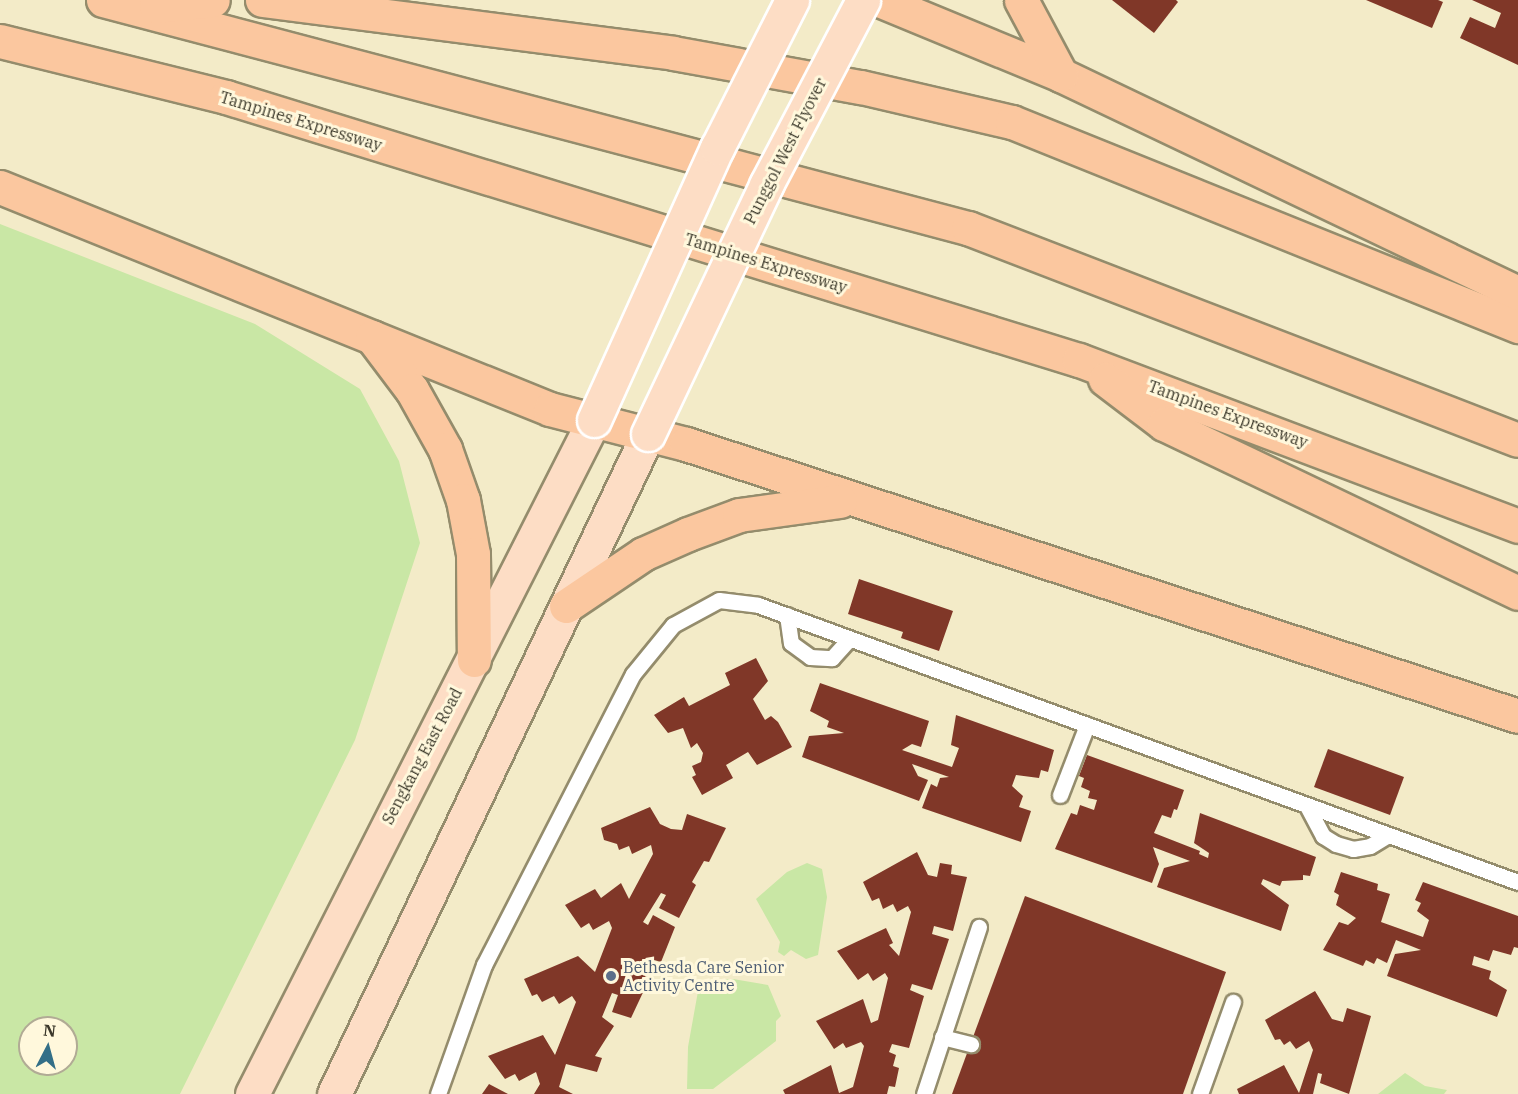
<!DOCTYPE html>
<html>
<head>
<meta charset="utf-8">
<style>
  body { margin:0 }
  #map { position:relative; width:1518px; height:1094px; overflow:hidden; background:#f3ebc8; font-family:"IBM Plex Serif",serif }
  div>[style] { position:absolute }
  .green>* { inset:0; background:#c9e7a5 }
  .building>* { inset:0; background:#803728 }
  .roads { filter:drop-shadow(2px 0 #948c6c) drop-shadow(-2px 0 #948c6c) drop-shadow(0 2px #948c6c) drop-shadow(0 -2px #948c6c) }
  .service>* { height:15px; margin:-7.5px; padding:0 7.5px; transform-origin:7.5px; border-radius:7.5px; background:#fff }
  .primary>* { height:33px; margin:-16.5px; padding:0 16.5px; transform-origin:16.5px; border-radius:16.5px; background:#fdddc5 }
  .motorway>* { height:33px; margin:-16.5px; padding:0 16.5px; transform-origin:16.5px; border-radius:16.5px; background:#fbc79f }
  .bridges { filter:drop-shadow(2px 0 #fff) drop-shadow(-2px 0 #fff) drop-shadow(0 2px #fff) drop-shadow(0 -2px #fff) }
  .primary-bridge>* { height:33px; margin:-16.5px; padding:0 16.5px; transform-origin:16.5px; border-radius:16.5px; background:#fdddc5 }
  .dots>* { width:16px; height:16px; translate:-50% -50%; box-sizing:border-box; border:3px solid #fff8dc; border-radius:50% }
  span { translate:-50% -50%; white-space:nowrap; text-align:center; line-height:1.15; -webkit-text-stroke:6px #fff8dc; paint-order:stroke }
  .street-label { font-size:16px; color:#3b382a }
  .service-label { font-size:16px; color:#4e5e75 }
  .left { translate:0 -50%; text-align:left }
  .north { position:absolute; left:18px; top:1016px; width:60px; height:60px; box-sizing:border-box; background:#fff8dc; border:2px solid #b1ab95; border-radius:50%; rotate:6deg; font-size:16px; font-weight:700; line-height:24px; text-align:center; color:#3b382a }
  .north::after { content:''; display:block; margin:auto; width:21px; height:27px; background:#336f87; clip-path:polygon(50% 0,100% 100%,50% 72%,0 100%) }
</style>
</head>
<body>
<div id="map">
  <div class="green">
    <i style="clip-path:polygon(evenodd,0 224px,255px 324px,360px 389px,399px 461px,420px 543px,355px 740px,180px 1094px,0 1094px,0 224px,30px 1028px,66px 1028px,66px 1064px,30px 1064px,30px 1028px)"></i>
    <i style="clip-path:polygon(807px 863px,822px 869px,827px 897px,818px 955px,806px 959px,791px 950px,784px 956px,778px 952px,780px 942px,756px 899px,787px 872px)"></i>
    <i style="clip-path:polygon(733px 979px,768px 985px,781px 1016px,776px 1021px,776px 1041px,713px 1089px,687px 1089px,688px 1047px,700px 980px)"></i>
    <i style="clip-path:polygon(1405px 1073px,1425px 1086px,1447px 1090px,1444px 1094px,1378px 1094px)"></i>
  </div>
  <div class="building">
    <i style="clip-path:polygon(1112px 0,1176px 0,1178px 2px,1154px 33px)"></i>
    <i style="clip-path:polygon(1366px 0,1438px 0,1443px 2px,1432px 28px)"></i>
    <i style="clip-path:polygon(1472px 0,1518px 0,1518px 65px,1460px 38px,1470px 17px,1495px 28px,1501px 13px)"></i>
    <i style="clip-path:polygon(859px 579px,953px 611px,939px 651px,901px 638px,903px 632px,848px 614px)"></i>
    <i style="clip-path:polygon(756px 658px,768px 681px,753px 699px,765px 720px,771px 716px,778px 722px,792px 747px,757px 765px,748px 752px,726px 765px,733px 778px,702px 795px,692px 777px,696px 775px,692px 766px,701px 762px,703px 753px,697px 743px,691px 748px,683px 728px,668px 733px,654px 715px,684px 697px,689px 706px,730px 685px,725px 673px)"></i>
    <i style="clip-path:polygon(820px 683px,929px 721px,921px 747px,912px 744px,902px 750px,952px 767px,959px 748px,951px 745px,956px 715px,1054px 750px,1048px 772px,1041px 770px,1039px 778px,1016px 775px,1012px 786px,1023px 796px,1019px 807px,1031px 811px,1021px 842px,922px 808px,931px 784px,937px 787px,940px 778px,949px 777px,912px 764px,918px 776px,928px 780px,919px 801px,802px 757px,809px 736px,844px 733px,827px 727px,829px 721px,810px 711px)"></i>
    <i style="clip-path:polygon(1328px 749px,1404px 777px,1390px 815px,1314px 787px)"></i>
    <i style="clip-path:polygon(1087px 755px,1184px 790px,1177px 810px,1174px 809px,1171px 818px,1162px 815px,1154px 833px,1200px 851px,1199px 854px,1208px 858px,1209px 853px,1194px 843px,1200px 813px,1316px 857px,1310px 876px,1303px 875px,1303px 880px,1282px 881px,1280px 886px,1263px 879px,1261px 884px,1289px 905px,1281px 931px,1157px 887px,1164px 868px,1190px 861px,1153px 847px,1159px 864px,1152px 883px,1055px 849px,1071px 813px,1077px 815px,1080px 805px,1094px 810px,1097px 800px,1088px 798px,1090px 791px,1081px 787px,1084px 778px,1079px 776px)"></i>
    <i style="clip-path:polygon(650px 807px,660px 824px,671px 829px,682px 830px,687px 814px,726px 828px,709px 862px,704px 861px,692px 882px,696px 885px,679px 918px,659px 908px,666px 895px,661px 893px,643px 922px,648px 925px,653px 915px,675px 927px,661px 962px,654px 960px,642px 983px,646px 986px,631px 1018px,612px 1012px,618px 995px,612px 993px,602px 1017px,614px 1026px,595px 1056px,602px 1058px,597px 1072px,566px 1064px,559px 1087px,573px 1094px,534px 1094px,540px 1084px,536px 1072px,519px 1081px,515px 1074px,505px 1079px,488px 1056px,543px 1035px,555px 1055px,576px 1002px,572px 996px,559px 1004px,554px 996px,542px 1002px,537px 994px,532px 996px,524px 979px,578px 956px,595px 972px,612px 928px,609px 921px,593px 930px,589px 923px,581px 928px,565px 905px,595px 889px,601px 898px,621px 883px,629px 899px,653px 854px,651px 845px,632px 854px,629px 846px,619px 850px,617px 844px,604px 840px,601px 828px)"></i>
    <i style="clip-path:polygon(917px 852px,928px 875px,937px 877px,940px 863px,952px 865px,951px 874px,967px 877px,953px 931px,934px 926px,932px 934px,949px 939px,932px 990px,912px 984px,910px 990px,924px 996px,909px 1048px,892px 1044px,889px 1052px,896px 1055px,893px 1066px,899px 1068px,895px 1087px,889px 1086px,887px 1094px,785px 1094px,783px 1090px,831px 1065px,839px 1093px,853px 1087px,864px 1046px,861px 1042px,846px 1048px,843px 1043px,834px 1049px,816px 1021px,863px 999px,871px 1023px,878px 1020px,888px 978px,885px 973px,873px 981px,868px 973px,858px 980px,837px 951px,886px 928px,893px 943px,889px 945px,899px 956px,911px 912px,908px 906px,897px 912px,893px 904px,883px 909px,879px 898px,872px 901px,863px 882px)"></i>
    <i style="clip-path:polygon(1341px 872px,1378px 884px,1377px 890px,1390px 894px,1381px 922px,1423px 937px,1429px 920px,1417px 911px,1421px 903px,1415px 900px,1423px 882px,1518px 916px,1518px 948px,1514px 947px,1511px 955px,1493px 950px,1489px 961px,1474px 956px,1472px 965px,1491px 971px,1489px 979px,1507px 990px,1497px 1017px,1387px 976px,1395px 954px,1421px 950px,1396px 940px,1387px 963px,1377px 958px,1374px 964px,1366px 960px,1363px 966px,1323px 950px,1339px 922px,1348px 925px,1356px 918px,1336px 905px,1339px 895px,1334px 892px)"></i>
    <i style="clip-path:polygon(1025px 896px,1226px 972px,1183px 1094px,952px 1094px)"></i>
    <i style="clip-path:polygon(1315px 991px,1332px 1019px,1343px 1022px,1347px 1008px,1371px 1016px,1349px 1094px,1320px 1083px,1322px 1074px,1318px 1073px,1313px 1094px,1239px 1094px,1237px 1089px,1284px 1065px,1299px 1093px,1313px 1050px,1309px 1041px,1296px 1049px,1290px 1041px,1284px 1045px,1280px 1039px,1275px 1040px,1265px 1020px)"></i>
    <i style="clip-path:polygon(489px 1084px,508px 1094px,482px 1094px)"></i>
  </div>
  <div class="roads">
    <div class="service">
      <i style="left:787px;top:615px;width:28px;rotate:82deg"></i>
      <i style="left:791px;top:643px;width:24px;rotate:36deg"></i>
      <i style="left:810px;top:657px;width:22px;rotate:3deg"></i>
      <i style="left:832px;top:658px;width:25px;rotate:-48deg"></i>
      <i style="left:1060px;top:795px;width:75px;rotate:-68.9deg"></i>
      <i style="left:1307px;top:806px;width:34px;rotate:62deg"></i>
      <i style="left:1323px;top:836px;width:15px;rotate:32deg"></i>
      <i style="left:1336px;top:844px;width:18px;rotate:16deg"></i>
      <i style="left:1353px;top:849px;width:17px;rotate:-10deg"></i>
      <i style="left:1370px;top:846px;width:21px;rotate:-31deg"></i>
      <i style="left:942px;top:1037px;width:30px;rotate:14deg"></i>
      <i style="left:438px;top:1094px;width:137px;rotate:-70.4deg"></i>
      <i style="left:484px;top:965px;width:327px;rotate:-62.9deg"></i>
      <i style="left:633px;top:674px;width:63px;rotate:-50.8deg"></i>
      <i style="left:673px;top:625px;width:52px;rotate:-28.5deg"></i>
      <i style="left:719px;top:600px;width:39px;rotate:7deg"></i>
      <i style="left:758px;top:605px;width:809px;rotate:20.03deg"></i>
      <i style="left:924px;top:1094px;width:176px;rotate:-71.8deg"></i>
      <i style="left:1200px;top:1094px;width:98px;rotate:-70.3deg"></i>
    </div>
    <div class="primary">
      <i style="left:252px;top:1094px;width:756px;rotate:-63.1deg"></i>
      <i style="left:334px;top:1094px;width:731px;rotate:-64.56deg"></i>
    </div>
    <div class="motorway">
      <i style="left:103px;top:0;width:895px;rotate:14.77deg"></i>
      <i style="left:968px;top:228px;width:589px;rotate:21.08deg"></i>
      <i style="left:262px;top:0;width:414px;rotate:7.3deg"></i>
      <i style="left:673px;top:53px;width:191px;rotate:10.3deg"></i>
      <i style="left:861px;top:87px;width:155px;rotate:13.1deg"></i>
      <i style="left:1012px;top:122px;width:546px;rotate:21.96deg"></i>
      <i style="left:879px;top:0;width:197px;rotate:22.4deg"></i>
      <i style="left:1061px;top:75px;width:506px;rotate:25.5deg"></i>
      <i style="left:1021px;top:0;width:85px;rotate:61.9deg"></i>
      <i style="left:156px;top:6px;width:57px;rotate:-6deg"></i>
      <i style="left:0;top:41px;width:233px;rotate:13.9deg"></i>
      <i style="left:226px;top:97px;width:893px;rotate:17.14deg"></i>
      <i style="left:1079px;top:360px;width:469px;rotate:20.7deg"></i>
      <i style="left:0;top:187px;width:593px;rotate:21.98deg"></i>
      <i style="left:550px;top:409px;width:140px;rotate:14.4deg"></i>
      <i style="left:686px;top:444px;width:875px;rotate:18.1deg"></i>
      <i style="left:372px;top:337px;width:66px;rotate:53deg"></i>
      <i style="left:412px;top:390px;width:68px;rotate:60.8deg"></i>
      <i style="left:445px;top:449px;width:54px;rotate:70.6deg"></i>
      <i style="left:463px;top:500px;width:55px;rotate:79.5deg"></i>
      <i style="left:473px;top:554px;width:106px;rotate:89.5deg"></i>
      <i style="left:1105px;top:379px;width:74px;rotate:37.3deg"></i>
      <i style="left:1164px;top:424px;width:392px;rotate:25.5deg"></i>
      <i style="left:566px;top:606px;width:93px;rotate:-34deg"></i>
      <i style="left:643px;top:554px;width:49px;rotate:-24deg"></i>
      <i style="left:688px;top:534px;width:54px;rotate:-20.4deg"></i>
      <i style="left:739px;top:515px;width:102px;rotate:-7.9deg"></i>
    </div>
  </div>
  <div class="bridges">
    <div class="primary-bridge">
      <i style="left:594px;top:420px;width:299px;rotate:-65.7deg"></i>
      <i style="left:717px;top:148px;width:166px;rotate:-63.1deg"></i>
      <i style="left:648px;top:434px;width:276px;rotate:-64.6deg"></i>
      <i style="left:766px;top:185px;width:209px;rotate:-62.3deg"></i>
    </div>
  </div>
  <div class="dots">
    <i style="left:611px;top:976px;background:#5c6f8a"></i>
  </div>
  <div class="street-label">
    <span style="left:301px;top:121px;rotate:17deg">Tampines Expressway</span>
    <span style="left:785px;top:151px;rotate:-63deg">Punggol West Flyover</span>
    <span style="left:766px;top:263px;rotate:17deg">Tampines Expressway</span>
    <span style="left:1228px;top:414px;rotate:20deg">Tampines Expressway</span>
    <span style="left:422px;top:756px;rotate:-62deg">Sengkang East Road</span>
  </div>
  <div class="service-label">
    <span class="left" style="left:623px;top:976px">Bethesda Care Senior<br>Activity Centre</span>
  </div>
  <div class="north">N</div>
</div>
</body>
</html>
